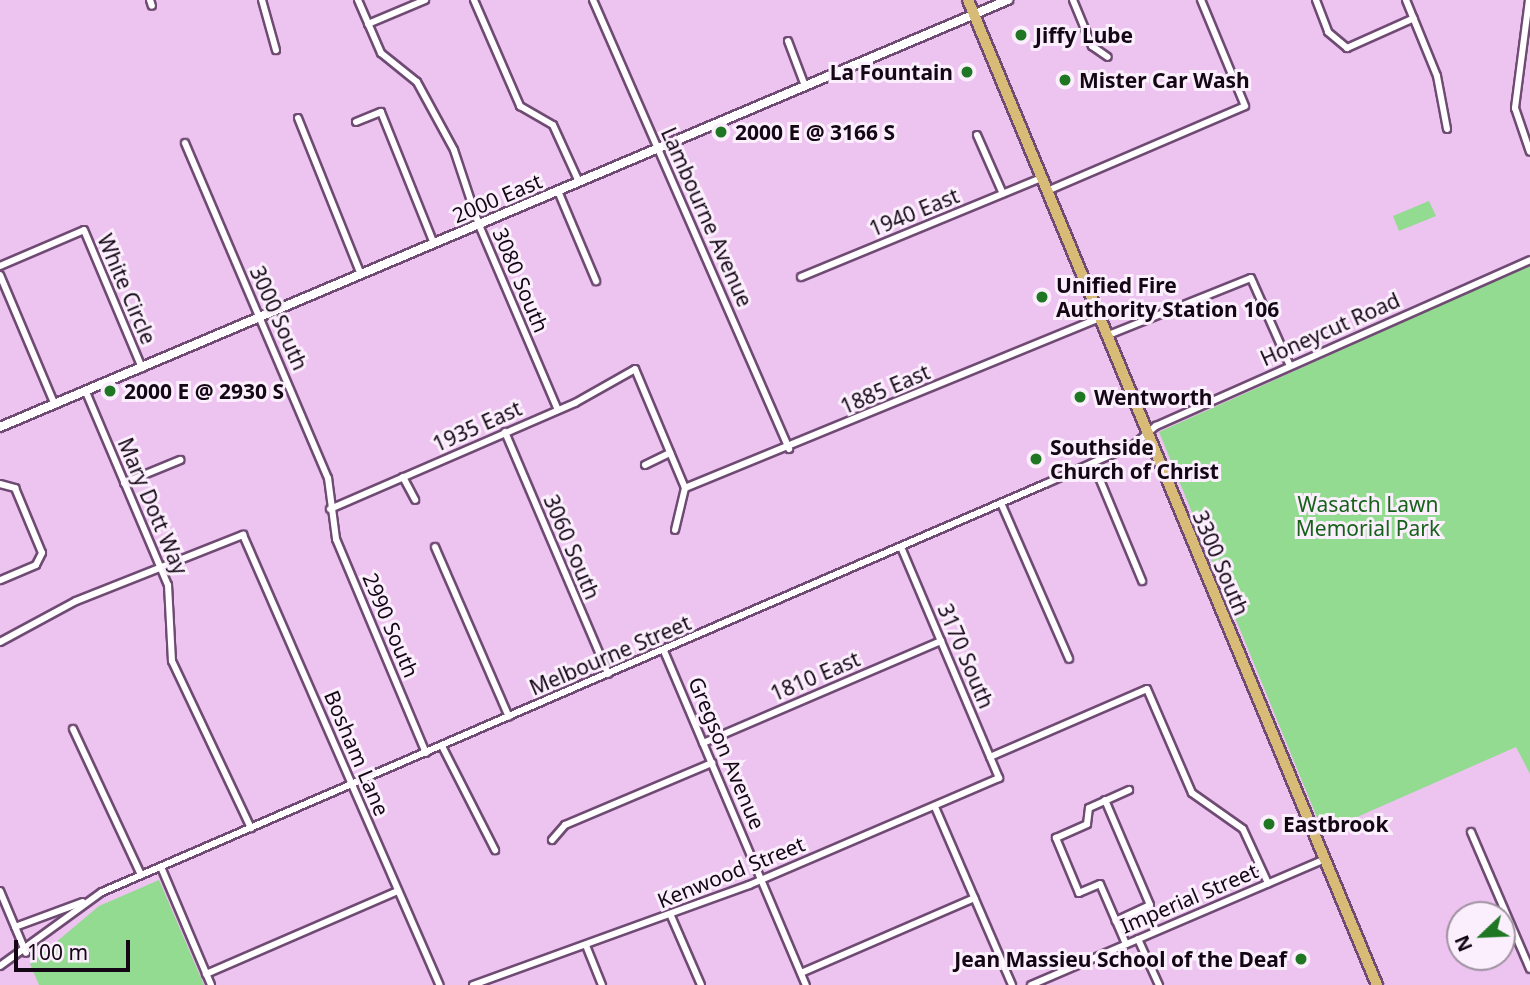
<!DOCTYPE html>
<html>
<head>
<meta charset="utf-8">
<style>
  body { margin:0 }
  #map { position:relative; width:1530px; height:985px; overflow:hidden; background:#edc3f0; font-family:"Noto Sans",sans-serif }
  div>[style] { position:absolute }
  .green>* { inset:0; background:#93db90 }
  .roads { filter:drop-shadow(2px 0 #6f4b73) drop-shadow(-2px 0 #6f4b73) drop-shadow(0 2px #6f4b73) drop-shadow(0 -2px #6f4b73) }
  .minor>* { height:6px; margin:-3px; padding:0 3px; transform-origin:3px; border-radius:3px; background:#fff }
  .tertiary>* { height:8px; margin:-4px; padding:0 4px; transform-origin:4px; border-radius:4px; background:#fff }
  .primary>* { height:10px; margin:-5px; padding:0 5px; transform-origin:5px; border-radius:5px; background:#d7bb76 }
  .dots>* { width:19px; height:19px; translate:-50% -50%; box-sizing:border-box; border:4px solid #fceffd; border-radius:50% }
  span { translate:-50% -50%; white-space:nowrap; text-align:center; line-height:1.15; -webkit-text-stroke:6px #fceffd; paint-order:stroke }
  .poi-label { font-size:21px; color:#140615; font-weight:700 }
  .left { translate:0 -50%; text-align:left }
  .right { translate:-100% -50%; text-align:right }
  .street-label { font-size:21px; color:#140615 }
  .park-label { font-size:21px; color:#16621a }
  .north { position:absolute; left:1446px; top:901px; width:70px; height:70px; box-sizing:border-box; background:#fceffd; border:2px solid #9f92a0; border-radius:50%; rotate:247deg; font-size:19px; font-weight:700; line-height:28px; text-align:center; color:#140615 }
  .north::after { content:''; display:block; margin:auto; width:24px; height:32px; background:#1f7623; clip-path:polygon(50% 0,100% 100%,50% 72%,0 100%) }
  .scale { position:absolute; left:14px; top:940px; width:116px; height:32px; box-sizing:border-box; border:4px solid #140615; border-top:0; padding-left:9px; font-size:21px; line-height:24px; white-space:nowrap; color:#140615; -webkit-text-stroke:5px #fceffd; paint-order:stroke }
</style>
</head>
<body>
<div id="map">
  <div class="green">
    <i style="clip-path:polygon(1429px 201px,1436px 216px,1399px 231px,1393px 216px)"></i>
    <i style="clip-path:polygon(1530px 265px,1530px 774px,1516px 747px,1323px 832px,1159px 432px)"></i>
    <i style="clip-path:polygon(159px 880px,204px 985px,39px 985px,30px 964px,99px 906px)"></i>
  </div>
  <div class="roads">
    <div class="minor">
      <i style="left:150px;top:0;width:6px;rotate:72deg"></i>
      <i style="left:262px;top:0;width:52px;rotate:74.4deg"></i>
      <i style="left:358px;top:0;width:58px;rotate:66.5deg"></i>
      <i style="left:381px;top:53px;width:46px;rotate:38.9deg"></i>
      <i style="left:417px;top:82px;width:77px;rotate:61.4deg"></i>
      <i style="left:454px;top:150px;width:79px;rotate:71.6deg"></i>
      <i style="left:479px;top:225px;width:201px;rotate:66.9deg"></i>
      <i style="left:474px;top:0;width:116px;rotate:66.5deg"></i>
      <i style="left:520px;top:106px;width:38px;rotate:30deg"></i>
      <i style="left:553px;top:125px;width:63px;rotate:65.5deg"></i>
      <i style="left:593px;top:0;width:490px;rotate:66.4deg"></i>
      <i style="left:1073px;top:0;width:50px;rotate:67.6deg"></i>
      <i style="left:1092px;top:46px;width:19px;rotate:35deg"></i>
      <i style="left:1316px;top:0;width:34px;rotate:69deg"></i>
      <i style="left:1328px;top:32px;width:25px;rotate:40deg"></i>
      <i style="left:1347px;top:48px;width:73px;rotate:-24.1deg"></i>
      <i style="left:1406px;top:0;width:82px;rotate:67.8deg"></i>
      <i style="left:1437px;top:76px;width:54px;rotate:79.3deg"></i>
      <i style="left:1529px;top:0;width:109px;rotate:97.4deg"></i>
      <i style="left:1515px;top:108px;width:46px;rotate:71.2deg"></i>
      <i style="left:368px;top:24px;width:62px;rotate:-22.8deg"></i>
      <i style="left:788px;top:41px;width:48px;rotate:69.3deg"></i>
      <i style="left:298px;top:118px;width:169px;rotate:68.1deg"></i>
      <i style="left:356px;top:122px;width:27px;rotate:-22deg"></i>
      <i style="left:381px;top:112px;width:142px;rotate:68.1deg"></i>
      <i style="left:977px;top:135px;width:64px;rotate:66.2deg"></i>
      <i style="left:185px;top:143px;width:364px;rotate:66.9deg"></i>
      <i style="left:328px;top:478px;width:62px;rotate:82.5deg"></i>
      <i style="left:336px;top:539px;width:232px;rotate:67.2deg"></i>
      <i style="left:558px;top:191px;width:98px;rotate:67.1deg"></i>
      <i style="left:1047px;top:191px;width:215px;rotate:-23.2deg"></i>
      <i style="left:1245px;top:106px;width:115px;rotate:-112.5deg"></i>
      <i style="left:0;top:266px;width:91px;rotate:-23.2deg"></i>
      <i style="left:84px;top:230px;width:150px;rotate:67.2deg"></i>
      <i style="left:0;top:275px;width:141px;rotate:67.1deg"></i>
      <i style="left:801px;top:277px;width:260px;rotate:-22.4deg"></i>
      <i style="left:1106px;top:336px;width:156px;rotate:-21.8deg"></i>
      <i style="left:1251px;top:278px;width:96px;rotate:66.1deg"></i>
      <i style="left:86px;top:392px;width:210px;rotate:67deg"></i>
      <i style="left:168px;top:585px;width:76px;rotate:87deg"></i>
      <i style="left:172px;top:661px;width:185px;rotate:64.7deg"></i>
      <i style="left:505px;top:432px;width:263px;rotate:66.9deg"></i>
      <i style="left:1093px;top:463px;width:128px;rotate:67.4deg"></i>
      <i style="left:645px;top:465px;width:28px;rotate:-26deg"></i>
      <i style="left:403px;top:477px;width:26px;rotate:62deg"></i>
      <i style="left:124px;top:483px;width:61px;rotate:-22.3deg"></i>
      <i style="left:0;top:484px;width:16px;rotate:15deg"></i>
      <i style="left:15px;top:488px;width:70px;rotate:67.4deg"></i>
      <i style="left:42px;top:553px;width:13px;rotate:117deg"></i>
      <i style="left:36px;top:565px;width:39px;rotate:157deg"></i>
      <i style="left:685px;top:488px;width:448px;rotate:-22.3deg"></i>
      <i style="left:1001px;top:503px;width:170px;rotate:66.4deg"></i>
      <i style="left:330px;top:509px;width:267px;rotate:-23.4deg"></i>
      <i style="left:575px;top:403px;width:69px;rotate:-29.5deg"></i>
      <i style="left:635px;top:369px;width:129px;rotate:67.2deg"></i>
      <i style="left:685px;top:488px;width:43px;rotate:103.4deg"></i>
      <i style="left:435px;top:547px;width:185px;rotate:66.5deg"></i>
      <i style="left:0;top:642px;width:86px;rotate:-28.3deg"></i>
      <i style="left:76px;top:601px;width:180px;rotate:-21.6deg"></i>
      <i style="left:243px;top:535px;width:491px;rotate:66.4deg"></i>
      <i style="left:664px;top:651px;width:363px;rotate:67deg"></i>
      <i style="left:73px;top:729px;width:161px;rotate:65deg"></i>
      <i style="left:703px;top:743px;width:259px;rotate:-23.2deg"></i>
      <i style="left:442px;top:746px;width:117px;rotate:63deg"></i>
      <i style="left:990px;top:757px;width:171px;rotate:-23.4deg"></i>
      <i style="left:1147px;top:689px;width:113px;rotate:66.6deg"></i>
      <i style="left:1192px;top:793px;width:62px;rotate:35.2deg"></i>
      <i style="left:1243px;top:829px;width:60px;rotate:65.2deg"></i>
      <i style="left:1105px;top:800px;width:114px;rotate:66.8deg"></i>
      <i style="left:1150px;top:905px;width:38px;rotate:155deg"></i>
      <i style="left:935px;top:807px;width:194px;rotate:66.6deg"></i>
      <i style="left:1471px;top:832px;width:149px;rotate:66.7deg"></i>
      <i style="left:552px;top:840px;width:20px;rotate:-49deg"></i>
      <i style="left:565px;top:825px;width:160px;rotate:-22.9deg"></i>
      <i style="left:161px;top:867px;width:128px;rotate:67deg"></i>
      <i style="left:0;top:891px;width:67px;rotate:67.2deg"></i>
      <i style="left:671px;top:916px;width:75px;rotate:66.5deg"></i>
      <i style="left:15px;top:927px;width:72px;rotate:-20.2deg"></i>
      <i style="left:1138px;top:939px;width:51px;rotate:65.5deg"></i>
      <i style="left:1126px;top:944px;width:65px;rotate:-113.4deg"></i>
      <i style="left:1100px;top:884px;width:23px;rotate:157deg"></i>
      <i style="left:1079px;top:893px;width:60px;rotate:-112.7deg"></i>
      <i style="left:1056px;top:838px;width:34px;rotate:-24deg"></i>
      <i style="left:1087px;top:824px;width:16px;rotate:-83deg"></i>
      <i style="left:1089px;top:808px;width:44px;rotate:-24.2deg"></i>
      <i style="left:587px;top:948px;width:40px;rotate:68deg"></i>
      <i style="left:0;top:966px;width:126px;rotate:-36deg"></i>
      <i style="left:102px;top:892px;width:1027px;rotate:-23.4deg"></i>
      <i style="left:1045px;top:484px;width:98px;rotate:-24deg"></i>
      <i style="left:1135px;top:444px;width:28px;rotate:-41deg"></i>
      <i style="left:1156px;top:426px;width:409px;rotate:-23.9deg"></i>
      <i style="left:801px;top:973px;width:189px;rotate:-23.4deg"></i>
      <i style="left:206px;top:974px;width:209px;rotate:-23.4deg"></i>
      <i style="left:473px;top:985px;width:294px;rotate:-19.9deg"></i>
      <i style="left:749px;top:885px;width:272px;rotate:-23.2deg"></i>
      <i style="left:999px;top:778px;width:251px;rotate:-113deg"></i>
      <i style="left:1031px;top:985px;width:317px;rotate:-23.2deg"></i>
    </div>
    <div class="tertiary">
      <i style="left:0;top:427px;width:1095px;rotate:-22.96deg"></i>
    </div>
    <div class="primary">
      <i style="left:968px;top:0;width:1067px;rotate:67.45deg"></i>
    </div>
  </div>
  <div class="dots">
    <i style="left:1021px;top:35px;background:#1f7623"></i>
    <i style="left:967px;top:72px;background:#1f7623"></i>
    <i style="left:1065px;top:80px;background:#1f7623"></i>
    <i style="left:721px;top:132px;background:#1f7623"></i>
    <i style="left:1042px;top:297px;background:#1f7623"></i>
    <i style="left:110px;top:391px;background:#1f7623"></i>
    <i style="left:1080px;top:397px;background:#1f7623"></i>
    <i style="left:1036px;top:459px;background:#1f7623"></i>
    <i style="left:1269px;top:824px;background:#1f7623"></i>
    <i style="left:1301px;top:959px;background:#1f7623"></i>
  </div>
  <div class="poi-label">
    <span class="left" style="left:1035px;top:35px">Jiffy Lube</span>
    <span class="right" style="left:953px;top:72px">La Fountain</span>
    <span class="left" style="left:1079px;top:80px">Mister Car Wash</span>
    <span class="left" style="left:735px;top:132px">2000 E @ 3166 S</span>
    <span class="left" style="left:1056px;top:297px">Unified Fire<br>Authority Station 106</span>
    <span class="left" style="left:124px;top:391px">2000 E @ 2930 S</span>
    <span class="left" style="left:1094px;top:397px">Wentworth</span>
    <span class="left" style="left:1050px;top:459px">Southside<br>Church of Christ</span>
    <span class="left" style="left:1283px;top:824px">Eastbrook</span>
    <span class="right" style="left:1287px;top:959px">Jean Massieu School of the Deaf</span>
  </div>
  <div class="street-label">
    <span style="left:497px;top:198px;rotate:-23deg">2000 East</span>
    <span style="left:914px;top:212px;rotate:-22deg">1940 East</span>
    <span style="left:707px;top:217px;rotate:66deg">Lambourne Avenue</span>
    <span style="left:521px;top:280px;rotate:67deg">3080 South</span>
    <span style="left:127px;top:289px;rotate:67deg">White Circle</span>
    <span style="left:279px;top:318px;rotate:66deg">3000 South</span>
    <span style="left:1330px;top:329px;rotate:-24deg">Honeycut Road</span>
    <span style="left:885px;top:389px;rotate:-23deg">1885 East</span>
    <span style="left:477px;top:426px;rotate:-24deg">1935 East</span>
    <span style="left:153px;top:506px;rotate:67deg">Mary Dott Way</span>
    <span style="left:572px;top:547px;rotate:67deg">3060 South</span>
    <span style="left:1221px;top:563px;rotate:67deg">3300 South</span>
    <span style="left:391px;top:625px;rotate:67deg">2990 South</span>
    <span style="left:610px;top:655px;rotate:-23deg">Melbourne Street</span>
    <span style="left:966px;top:656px;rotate:67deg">3170 South</span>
    <span style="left:815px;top:676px;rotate:-23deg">1810 East</span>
    <span style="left:357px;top:753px;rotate:67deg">Bosham Lane</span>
    <span style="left:727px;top:753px;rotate:67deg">Gregson Avenue</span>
    <span style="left:731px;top:872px;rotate:-22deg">Kenwood Street</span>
    <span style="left:1189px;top:898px;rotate:-23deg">Imperial Street</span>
  </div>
  <div class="park-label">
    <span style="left:1368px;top:516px">Wasatch Lawn<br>Memorial Park</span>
  </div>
  <div class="north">N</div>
  <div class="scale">100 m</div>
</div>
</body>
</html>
